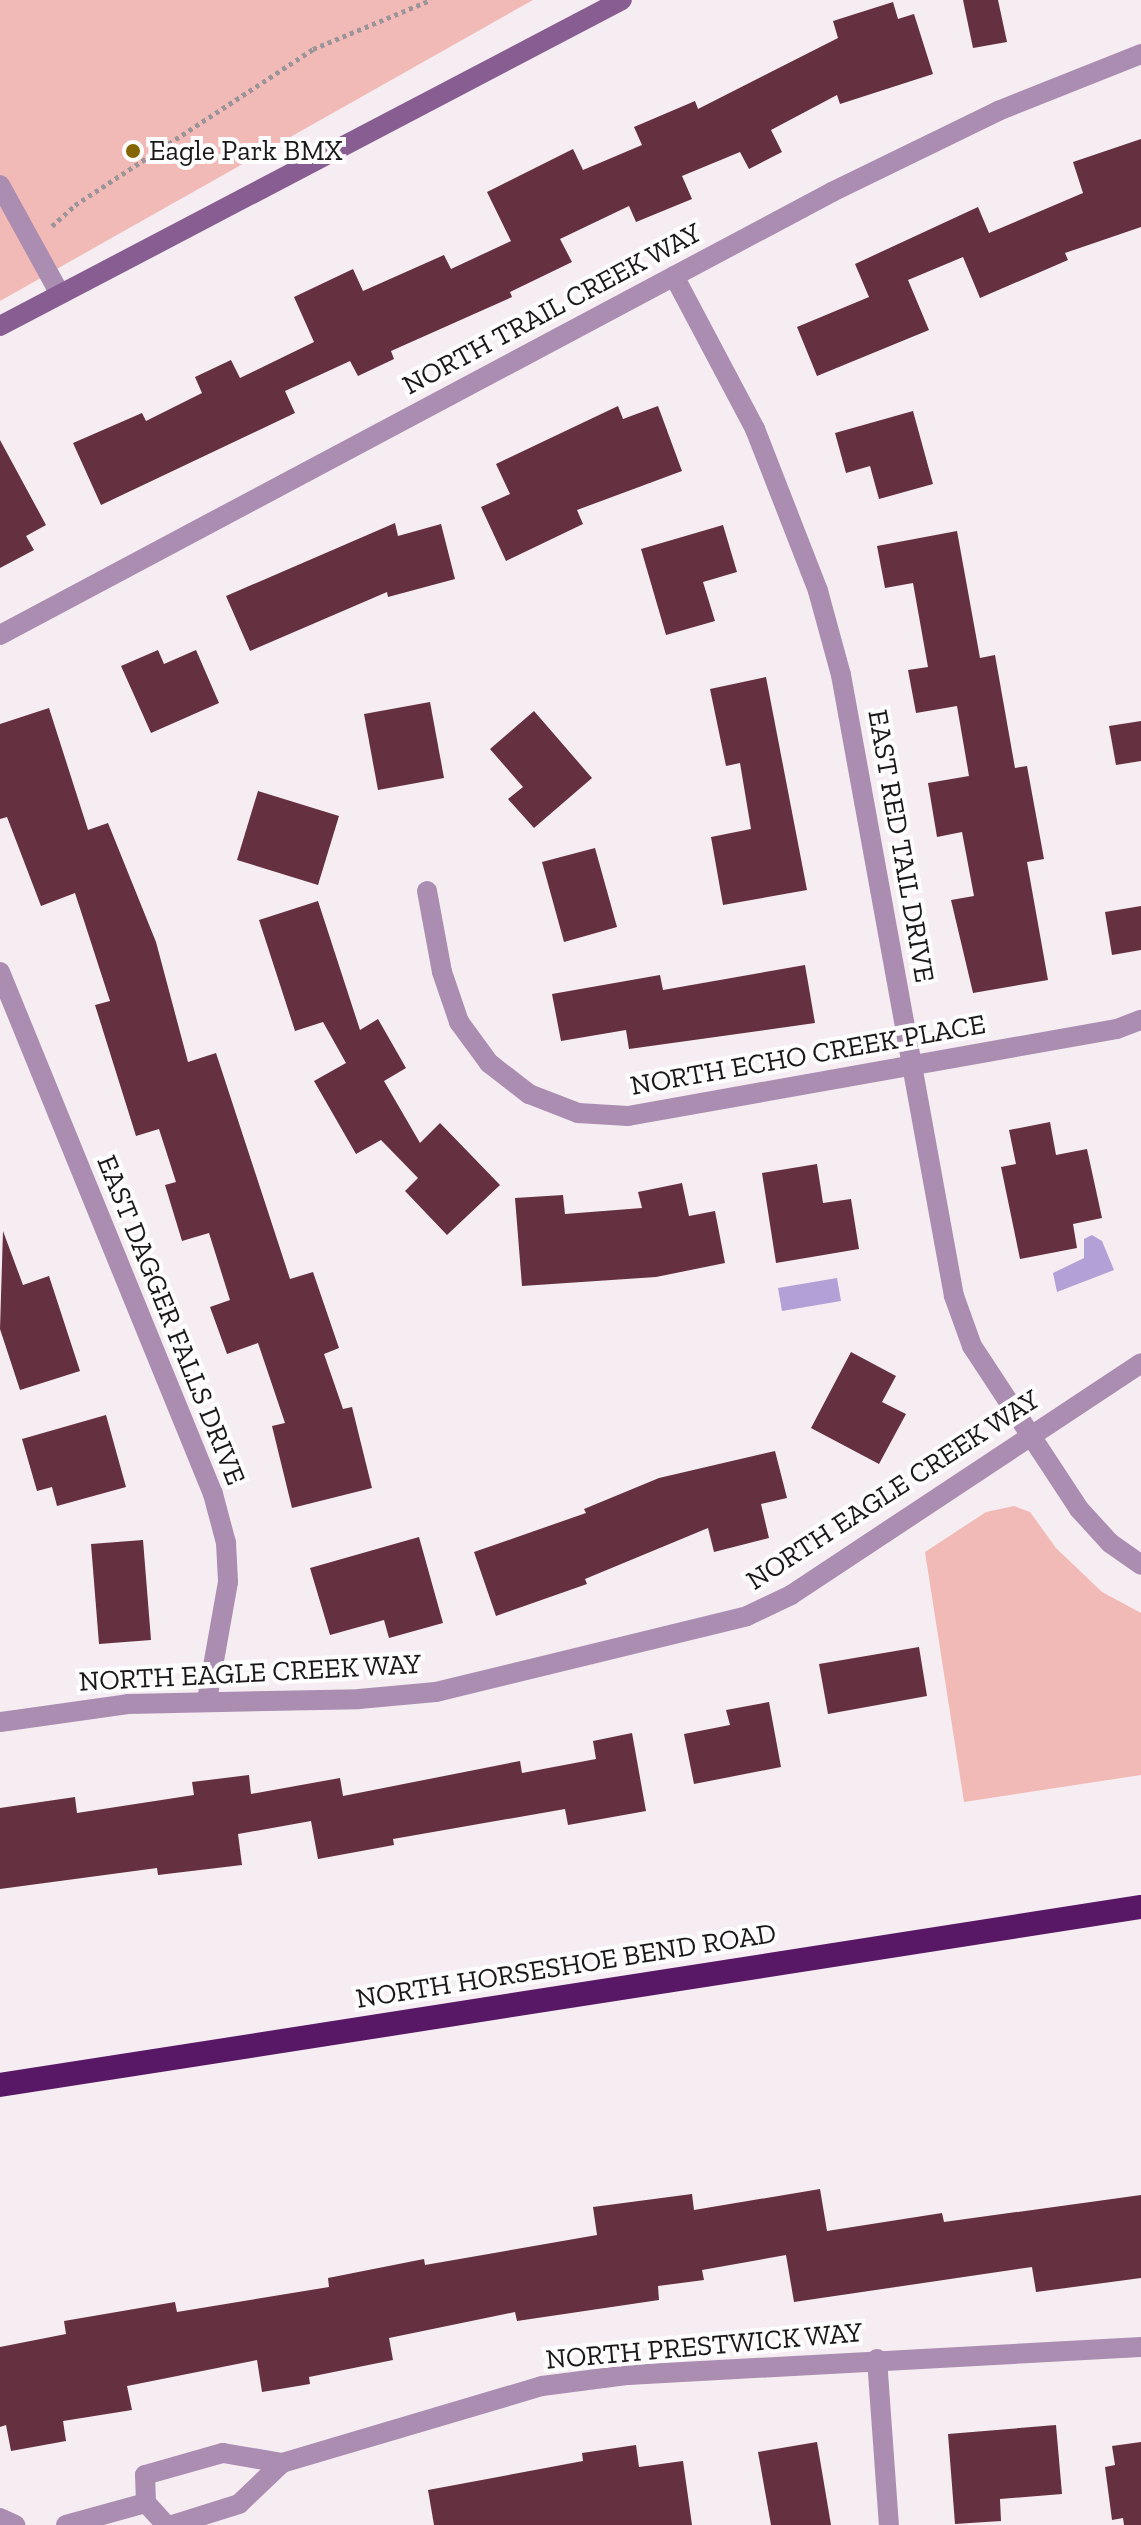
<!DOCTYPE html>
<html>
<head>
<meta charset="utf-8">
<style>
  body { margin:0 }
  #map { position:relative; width:1141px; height:2525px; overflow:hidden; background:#f5edf2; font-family:"Zilla Slab",serif }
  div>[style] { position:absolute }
  .green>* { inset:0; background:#f2bab6 }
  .water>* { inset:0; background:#b1a1d6 }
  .building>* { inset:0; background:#653040 }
  .path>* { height:5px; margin-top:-2.5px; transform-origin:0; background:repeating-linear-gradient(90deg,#9b9599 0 4px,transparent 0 8px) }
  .lane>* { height:20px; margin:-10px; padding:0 10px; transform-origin:10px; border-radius:10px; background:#ab8db1 }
  .street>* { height:20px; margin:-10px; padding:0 10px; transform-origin:10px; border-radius:10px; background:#ab8db1 }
  .secondary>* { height:20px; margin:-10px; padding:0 10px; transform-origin:10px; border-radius:10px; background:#885d91 }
  .highway>* { height:24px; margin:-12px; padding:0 12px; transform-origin:12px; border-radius:12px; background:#581866 }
  .dots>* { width:22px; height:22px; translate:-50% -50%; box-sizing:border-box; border:4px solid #fefdfe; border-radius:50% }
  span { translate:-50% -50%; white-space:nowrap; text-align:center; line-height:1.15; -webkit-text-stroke:8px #fefdfe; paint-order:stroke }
  .poi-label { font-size:28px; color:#1a1819 }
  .left { translate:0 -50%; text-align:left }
  .street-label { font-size:28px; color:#1a1819 }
</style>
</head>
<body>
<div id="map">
  <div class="green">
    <i style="clip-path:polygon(0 0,533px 0,0 301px)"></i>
    <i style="clip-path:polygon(1014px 1506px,1030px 1512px,1056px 1548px,1102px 1592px,1141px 1613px,1141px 1775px,964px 1802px,925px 1552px,986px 1512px)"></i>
  </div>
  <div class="water">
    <i style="clip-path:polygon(1092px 1235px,1102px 1241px,1114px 1270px,1057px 1292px,1053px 1273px,1084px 1258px,1084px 1239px)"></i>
    <i style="clip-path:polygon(837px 1278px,841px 1301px,782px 1311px,778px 1288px)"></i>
  </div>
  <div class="building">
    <i style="clip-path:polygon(963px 0,998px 0,1007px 42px,973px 48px)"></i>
    <i style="clip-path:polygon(893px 2px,898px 19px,914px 14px,933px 74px,840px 104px,837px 95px,771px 130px,782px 152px,749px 169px,740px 152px,682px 176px,692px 199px,636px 222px,629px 206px,560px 239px,572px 262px,510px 292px,512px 297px,391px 351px,394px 359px,358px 376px,350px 361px,285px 391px,295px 413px,101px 505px,73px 443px,142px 413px,146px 421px,202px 393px,195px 377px,231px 360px,240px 378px,314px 342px,294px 297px,353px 269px,363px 291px,444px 255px,451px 269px,511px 241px,487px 192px,573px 149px,583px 170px,642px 145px,634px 127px,695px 101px,698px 109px,838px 38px,833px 21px)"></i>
    <i style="clip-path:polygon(1141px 139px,1141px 227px,1065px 253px,1068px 260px,980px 298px,963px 257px,908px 280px,929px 330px,817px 376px,797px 327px,869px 297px,855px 264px,978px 207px,989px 233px,1083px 193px,1073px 162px)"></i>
    <i style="clip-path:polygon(618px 406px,623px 419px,658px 406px,682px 471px,577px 510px,583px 524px,506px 561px,481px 507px,510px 494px,496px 464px)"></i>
    <i style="clip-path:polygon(913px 411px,933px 484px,879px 499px,870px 466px,846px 473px,835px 433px)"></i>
    <i style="clip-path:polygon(0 440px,46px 525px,26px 536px,34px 550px,0 568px)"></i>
    <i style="clip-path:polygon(395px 523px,398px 536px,441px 524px,455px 579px,388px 597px,387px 592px,250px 651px,226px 596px)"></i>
    <i style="clip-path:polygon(723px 525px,737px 572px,703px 582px,715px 621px,666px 635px,641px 549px)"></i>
    <i style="clip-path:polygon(957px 531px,980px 658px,995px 655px,1015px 768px,1027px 766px,1044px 859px,1027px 862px,1048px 980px,973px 993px,951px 900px,974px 896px,962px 832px,937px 837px,928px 783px,969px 776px,957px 706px,916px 713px,908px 670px,928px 667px,913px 583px,885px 588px,877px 546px)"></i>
    <i style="clip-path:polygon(158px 650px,164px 664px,196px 650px,219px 703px,151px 733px,121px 666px)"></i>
    <i style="clip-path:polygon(766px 677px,807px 890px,723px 905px,711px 837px,751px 829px,740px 763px,726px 766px,710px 689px)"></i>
    <i style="clip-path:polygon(430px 702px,444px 778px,378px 790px,364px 714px)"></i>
    <i style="clip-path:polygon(49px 708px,88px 830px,108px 823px,156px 942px,188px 1062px,216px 1053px,290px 1279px,313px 1272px,339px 1348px,324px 1354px,343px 1409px,352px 1407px,372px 1488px,292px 1508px,272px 1426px,285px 1423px,258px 1343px,227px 1354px,210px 1307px,230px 1300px,209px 1233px,182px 1241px,165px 1185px,176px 1182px,159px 1129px,136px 1136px,95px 1005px,110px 1001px,75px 893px,41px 906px,7px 817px,0 819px,0 724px)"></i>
    <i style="clip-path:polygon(534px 711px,592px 778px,534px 828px,508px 799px,523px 787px,490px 749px)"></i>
    <i style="clip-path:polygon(1141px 721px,1141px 761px,1116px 765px,1109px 726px)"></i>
    <i style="clip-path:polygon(258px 791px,339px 816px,318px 885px,237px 860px)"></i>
    <i style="clip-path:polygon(595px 848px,617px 927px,564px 942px,542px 862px)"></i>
    <i style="clip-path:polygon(318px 901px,360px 1030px,378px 1019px,406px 1068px,384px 1081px,420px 1143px,440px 1123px,500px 1185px,447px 1235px,405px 1191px,418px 1178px,381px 1140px,356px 1154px,314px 1081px,346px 1063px,323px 1022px,295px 1031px,259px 920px)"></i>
    <i style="clip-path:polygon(1141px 906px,1141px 950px,1112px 955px,1105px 912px)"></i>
    <i style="clip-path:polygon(805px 965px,815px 1023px,629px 1049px,626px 1030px,561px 1041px,552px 994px,660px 975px,663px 990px)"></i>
    <i style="clip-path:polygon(1050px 1122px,1056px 1155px,1087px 1149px,1102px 1218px,1073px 1224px,1077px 1248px,1020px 1259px,1001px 1167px,1016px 1164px,1009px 1130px)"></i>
    <i style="clip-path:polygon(817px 1164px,823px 1203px,851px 1199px,859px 1249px,776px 1263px,762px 1173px)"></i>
    <i style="clip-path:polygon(682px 1183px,689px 1216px,715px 1211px,725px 1263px,656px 1277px,522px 1286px,515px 1198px,563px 1195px,565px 1214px,642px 1208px,638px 1192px)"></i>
    <i style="clip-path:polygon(3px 1231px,23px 1285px,49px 1276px,80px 1371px,20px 1390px,0 1329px)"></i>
    <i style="clip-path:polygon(851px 1352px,896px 1376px,882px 1402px,906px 1414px,879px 1464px,811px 1428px)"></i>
    <i style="clip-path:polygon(106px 1415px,126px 1487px,57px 1506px,52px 1487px,37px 1491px,22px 1439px)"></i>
    <i style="clip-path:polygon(775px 1451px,787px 1498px,761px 1504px,769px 1538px,714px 1552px,708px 1528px,585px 1579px,587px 1584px,496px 1616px,474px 1552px,586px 1513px,584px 1509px,659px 1478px)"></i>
    <i style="clip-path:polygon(419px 1537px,443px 1623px,389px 1638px,384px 1620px,330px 1635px,310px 1568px)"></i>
    <i style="clip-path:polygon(143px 1540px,151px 1640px,99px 1644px,91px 1544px)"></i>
    <i style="clip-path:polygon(919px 1647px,927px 1696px,828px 1714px,819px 1664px)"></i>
    <i style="clip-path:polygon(769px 1702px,781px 1767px,694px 1784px,684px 1734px,730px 1725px,726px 1710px)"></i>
    <i style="clip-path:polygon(632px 1733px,646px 1811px,568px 1825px,565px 1809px,393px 1839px,394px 1845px,318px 1859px,311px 1821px,238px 1834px,242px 1865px,158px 1875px,157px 1868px,0 1889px,0 1808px,75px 1797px,77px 1813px,194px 1795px,192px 1782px,249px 1775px,251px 1794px,340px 1778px,343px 1796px,520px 1761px,522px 1773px,596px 1759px,593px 1741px)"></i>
    <i style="clip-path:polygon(820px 2189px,827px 2231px,942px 2213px,944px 2222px,1141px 2195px,1141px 2278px,1036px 2292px,1032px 2267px,794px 2302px,786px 2255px,702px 2270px,704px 2280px,658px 2286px,659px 2300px,517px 2321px,515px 2312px,389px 2338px,393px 2360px,309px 2377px,310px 2384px,262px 2392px,257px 2360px,127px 2386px,132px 2410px,63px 2421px,66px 2441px,11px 2451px,6px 2425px,0 2427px,0 2347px,66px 2334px,64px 2321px,175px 2302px,177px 2312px,329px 2287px,328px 2278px,424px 2259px,425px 2265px,597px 2235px,593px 2207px,692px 2194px,694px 2210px)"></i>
    <i style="clip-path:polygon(1056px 2425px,1062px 2494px,1000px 2499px,1001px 2521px,955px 2524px,948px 2434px)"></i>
    <i style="clip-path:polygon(817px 2442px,831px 2525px,771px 2525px,758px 2452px)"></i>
    <i style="clip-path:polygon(1141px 2442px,1141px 2525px,1124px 2525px,1123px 2518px,1112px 2520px,1105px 2467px,1115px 2465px,1112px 2446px)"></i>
    <i style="clip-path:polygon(636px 2445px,639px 2467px,683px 2461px,692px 2525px,434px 2525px,428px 2490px,583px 2461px,582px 2453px)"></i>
  </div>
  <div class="path">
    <i style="left:52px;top:226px;width:31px;rotate:-42deg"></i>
    <i style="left:75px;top:205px;width:285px;rotate:-33.2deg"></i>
    <i style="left:313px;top:49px;width:128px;rotate:-22.6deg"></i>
  </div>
  <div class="lane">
    <i style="left:0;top:185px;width:124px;rotate:61.2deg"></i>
  </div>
  <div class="street">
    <i style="left:674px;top:276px;width:173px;rotate:62.1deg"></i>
    <i style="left:755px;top:429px;width:174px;rotate:68.7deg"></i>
    <i style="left:818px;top:591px;width:87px;rotate:74.7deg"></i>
    <i style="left:841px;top:675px;width:631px;rotate:79.69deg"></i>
    <i style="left:954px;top:1296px;width:53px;rotate:70.2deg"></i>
    <i style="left:972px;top:1346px;width:195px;rotate:56.7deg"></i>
    <i style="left:1079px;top:1509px;width:46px;rotate:47.6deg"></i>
    <i style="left:1110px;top:1543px;width:38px;rotate:35deg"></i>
    <i style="left:0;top:635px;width:943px;rotate:-28.03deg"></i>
    <i style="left:832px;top:192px;width:185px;rotate:-26deg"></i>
    <i style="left:998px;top:111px;width:154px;rotate:-21.7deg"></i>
    <i style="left:427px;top:891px;width:82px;rotate:79.5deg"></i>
    <i style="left:442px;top:972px;width:53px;rotate:71.2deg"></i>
    <i style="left:459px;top:1022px;width:51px;rotate:53.8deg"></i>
    <i style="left:489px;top:1063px;width:51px;rotate:37.8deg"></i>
    <i style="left:529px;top:1094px;width:53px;rotate:21.2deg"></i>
    <i style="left:578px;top:1113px;width:50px;rotate:3.4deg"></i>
    <i style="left:628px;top:1116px;width:497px;rotate:-10.1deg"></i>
    <i style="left:1117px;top:1029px;width:26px;rotate:-21deg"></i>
    <i style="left:0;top:972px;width:564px;rotate:67.8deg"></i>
    <i style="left:213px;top:1494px;width:51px;rotate:75.1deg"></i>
    <i style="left:226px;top:1543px;width:39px;rotate:87deg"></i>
    <i style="left:228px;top:1582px;width:120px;rotate:100.1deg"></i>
    <i style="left:0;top:1722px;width:129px;rotate:-8deg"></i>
    <i style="left:128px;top:1704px;width:231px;rotate:-1.2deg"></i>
    <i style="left:359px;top:1699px;width:77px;rotate:-5.2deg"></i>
    <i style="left:436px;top:1692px;width:320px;rotate:-13.7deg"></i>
    <i style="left:747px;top:1616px;width:49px;rotate:-25.5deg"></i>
    <i style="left:791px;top:1595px;width:420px;rotate:-33.5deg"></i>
    <i style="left:877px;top:2359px;width:166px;rotate:85.9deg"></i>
    <i style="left:282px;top:2463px;width:271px;rotate:-16.5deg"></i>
    <i style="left:542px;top:2386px;width:87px;rotate:-7.3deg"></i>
    <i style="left:628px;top:2375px;width:514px;rotate:-3.12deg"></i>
    <i style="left:0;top:2518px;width:17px;rotate:25deg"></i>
    <i style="left:66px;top:2525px;width:83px;rotate:-15.4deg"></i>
    <i style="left:166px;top:2525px;width:30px;rotate:-132deg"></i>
    <i style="left:146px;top:2503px;width:28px;rotate:-92deg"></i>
    <i style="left:145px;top:2475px;width:81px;rotate:-15.8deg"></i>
    <i style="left:223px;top:2453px;width:60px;rotate:9.6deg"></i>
    <i style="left:282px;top:2463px;width:59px;rotate:136.4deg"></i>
    <i style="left:239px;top:2504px;width:70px;rotate:162.6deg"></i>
  </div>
  <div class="secondary">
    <i style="left:0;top:326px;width:702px;rotate:-27.66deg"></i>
  </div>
  <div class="highway">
    <i style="left:0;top:2085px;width:1155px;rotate:-8.87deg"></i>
  </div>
  <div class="dots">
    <i style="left:133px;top:151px;background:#856500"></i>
  </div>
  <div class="poi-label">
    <span class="left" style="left:149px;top:151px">Eagle Park BMX</span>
  </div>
  <div class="street-label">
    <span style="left:552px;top:309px;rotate:-28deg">NORTH TRAIL CREEK WAY</span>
    <span style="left:901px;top:846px;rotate:80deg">EAST RED TAIL DRIVE</span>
    <span style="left:808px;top:1055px;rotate:-10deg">NORTH ECHO CREEK PLACE</span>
    <span style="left:171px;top:1320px;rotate:68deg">EAST DAGGER FALLS DRIVE</span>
    <span style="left:893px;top:1490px;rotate:-33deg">NORTH EAGLE CREEK WAY</span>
    <span style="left:250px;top:1673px;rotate:-3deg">NORTH EAGLE CREEK WAY</span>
    <span style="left:566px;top:1966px;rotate:-9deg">NORTH HORSESHOE BEND ROAD</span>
    <span style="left:704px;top:2346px;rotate:-5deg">NORTH PRESTWICK WAY</span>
  </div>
</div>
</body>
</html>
